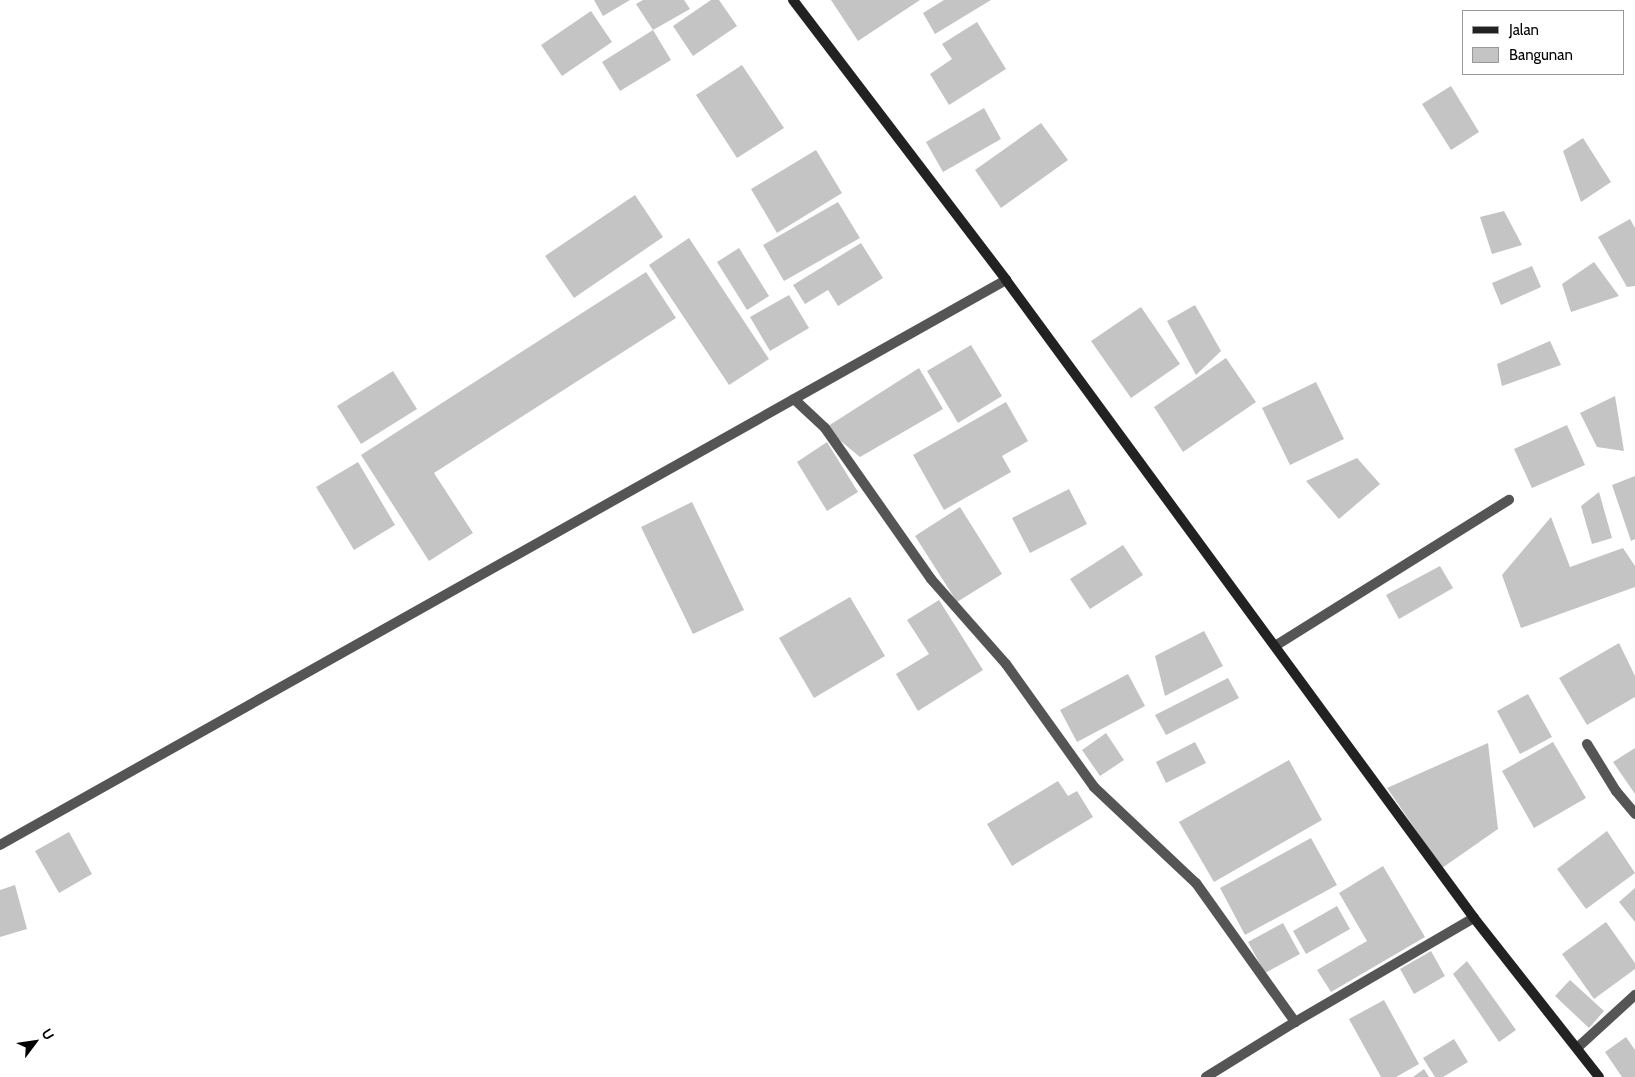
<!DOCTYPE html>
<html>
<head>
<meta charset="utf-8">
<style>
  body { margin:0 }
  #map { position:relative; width:1635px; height:1077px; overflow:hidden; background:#fff; font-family:Cabin,sans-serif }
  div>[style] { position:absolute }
  .building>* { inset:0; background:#c4c4c4 }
  .service>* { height:10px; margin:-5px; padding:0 5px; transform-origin:5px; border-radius:5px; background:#555 }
  .minor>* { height:10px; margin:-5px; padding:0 5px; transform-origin:5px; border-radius:5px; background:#555 }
  .tertiary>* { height:10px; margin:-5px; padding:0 5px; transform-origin:5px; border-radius:5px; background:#555 }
  .secondary>* { height:10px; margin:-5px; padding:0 5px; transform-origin:5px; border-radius:5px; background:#222 }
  span { translate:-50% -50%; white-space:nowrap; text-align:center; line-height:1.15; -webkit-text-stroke:4px #fff; paint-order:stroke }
  .legend { position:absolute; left:1462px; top:10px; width:162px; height:65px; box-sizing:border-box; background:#fff; border:1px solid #999; margin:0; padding:6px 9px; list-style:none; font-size:15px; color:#000 }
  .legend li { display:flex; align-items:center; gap:10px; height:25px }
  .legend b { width:25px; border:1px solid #999 }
  .north { position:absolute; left:10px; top:1017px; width:50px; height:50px; -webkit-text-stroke:4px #fff; paint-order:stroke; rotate:59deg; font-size:14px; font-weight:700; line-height:20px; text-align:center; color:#000 }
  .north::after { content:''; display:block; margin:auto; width:18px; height:22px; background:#000; clip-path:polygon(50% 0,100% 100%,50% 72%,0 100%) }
</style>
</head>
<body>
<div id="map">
  <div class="building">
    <i style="clip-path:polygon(594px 0,630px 0,603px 16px)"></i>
    <i style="clip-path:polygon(643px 0,684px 0,690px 9px,653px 30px,636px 4px)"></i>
    <i style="clip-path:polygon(711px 0,719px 0,737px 26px,693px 56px,673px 26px)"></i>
    <i style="clip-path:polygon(831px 0,920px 0,858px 41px)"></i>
    <i style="clip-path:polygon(944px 0,991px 0,935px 34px,923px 13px)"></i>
    <i style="clip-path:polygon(591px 11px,612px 42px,562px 76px,541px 45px)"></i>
    <i style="clip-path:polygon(977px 22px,1006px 69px,949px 105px,930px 74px,952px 59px,942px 44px)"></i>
    <i style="clip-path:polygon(653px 30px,671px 60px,620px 91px,602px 62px)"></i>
    <i style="clip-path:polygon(742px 65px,784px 128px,737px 158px,696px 95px)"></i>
    <i style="clip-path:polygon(1451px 86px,1479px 132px,1451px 150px,1422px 104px)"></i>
    <i style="clip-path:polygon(984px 108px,1001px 139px,943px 172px,926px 142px)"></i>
    <i style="clip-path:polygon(1041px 123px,1068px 160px,1001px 208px,975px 170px)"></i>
    <i style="clip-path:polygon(1583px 138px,1611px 182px,1581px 202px,1563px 151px)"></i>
    <i style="clip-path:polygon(816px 150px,842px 193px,777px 233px,751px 189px)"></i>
    <i style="clip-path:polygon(635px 195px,663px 237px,574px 298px,545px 256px)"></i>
    <i style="clip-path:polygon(838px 202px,860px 238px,784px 281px,763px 245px)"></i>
    <i style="clip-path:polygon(1504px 211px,1522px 245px,1492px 254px,1480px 217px)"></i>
    <i style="clip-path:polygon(1630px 219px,1635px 228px,1635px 286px,1627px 287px,1598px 237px)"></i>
    <i style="clip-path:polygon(689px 238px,769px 359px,729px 385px,649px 265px)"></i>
    <i style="clip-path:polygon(861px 243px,883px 278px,838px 306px,828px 290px,805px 304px,793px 285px)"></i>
    <i style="clip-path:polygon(739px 248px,769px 296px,747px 310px,717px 262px)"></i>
    <i style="clip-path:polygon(1594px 262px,1619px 296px,1571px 312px,1562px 284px)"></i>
    <i style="clip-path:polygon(1532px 266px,1541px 287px,1501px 305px,1492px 283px)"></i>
    <i style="clip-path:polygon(646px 272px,676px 318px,434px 473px,473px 533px,429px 561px,361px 455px)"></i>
    <i style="clip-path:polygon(789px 295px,809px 328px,770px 351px,750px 317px)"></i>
    <i style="clip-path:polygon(1195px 305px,1221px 351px,1196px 375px,1167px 321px)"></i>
    <i style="clip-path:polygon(1141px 307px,1180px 364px,1131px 398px,1091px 341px)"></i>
    <i style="clip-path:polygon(1550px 341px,1561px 365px,1502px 386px,1497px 364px)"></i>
    <i style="clip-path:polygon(971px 345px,1002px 396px,958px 423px,927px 371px)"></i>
    <i style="clip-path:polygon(1226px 358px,1256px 402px,1183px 452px,1154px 407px)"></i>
    <i style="clip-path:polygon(919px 368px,943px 409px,860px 457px,825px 428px)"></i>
    <i style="clip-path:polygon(393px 371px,417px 409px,361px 444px,337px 406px)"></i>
    <i style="clip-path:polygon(1316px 382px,1344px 439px,1290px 465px,1262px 408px)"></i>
    <i style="clip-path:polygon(1615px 396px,1624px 451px,1597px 447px,1580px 413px)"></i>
    <i style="clip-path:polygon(1006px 402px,1028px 441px,1002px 456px,1011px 472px,944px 510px,913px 455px)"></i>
    <i style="clip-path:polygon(1567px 425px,1585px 465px,1532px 488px,1514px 449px)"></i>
    <i style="clip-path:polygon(827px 442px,858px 492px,827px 511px,797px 462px)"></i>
    <i style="clip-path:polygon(1357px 458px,1380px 484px,1339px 519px,1306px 481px)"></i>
    <i style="clip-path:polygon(358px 462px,395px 525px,354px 550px,316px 487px)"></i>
    <i style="clip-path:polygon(1635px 476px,1635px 539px,1631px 541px,1612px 485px)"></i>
    <i style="clip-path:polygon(1069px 489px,1087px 524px,1030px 553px,1012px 518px)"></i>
    <i style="clip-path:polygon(1599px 492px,1612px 538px,1592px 544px,1581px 506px)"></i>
    <i style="clip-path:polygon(692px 502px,744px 610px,693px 634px,641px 527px)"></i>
    <i style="clip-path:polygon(960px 507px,1002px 574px,957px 602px,915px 536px)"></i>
    <i style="clip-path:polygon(1551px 517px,1570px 567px,1623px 548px,1635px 566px,1635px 587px,1521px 628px,1502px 575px)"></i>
    <i style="clip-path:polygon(1123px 545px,1143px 575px,1090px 609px,1070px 579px)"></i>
    <i style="clip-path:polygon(1440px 566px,1453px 588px,1399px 619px,1386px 595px)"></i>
    <i style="clip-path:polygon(850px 597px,885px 656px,814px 698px,779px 638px)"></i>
    <i style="clip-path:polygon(939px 600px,983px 670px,918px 711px,896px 674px,929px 654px,907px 620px)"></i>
    <i style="clip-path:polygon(1204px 631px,1223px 666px,1165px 696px,1155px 656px)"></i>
    <i style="clip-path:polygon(1619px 643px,1635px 676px,1635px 697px,1587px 725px,1559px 678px)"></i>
    <i style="clip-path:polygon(1128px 674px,1145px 706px,1077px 742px,1060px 710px)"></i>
    <i style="clip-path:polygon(1228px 678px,1239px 698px,1166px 735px,1155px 715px)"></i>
    <i style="clip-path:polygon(1528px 694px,1552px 737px,1520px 754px,1497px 711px)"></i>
    <i style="clip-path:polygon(1106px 733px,1124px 760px,1100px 776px,1082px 750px)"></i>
    <i style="clip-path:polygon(1195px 742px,1206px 763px,1166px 783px,1156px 762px)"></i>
    <i style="clip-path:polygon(1553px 742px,1586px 798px,1534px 828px,1502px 771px)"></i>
    <i style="clip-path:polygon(1488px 743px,1498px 829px,1442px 868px,1387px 788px)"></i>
    <i style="clip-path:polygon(1635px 748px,1635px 794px,1613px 762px)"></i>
    <i style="clip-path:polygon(1289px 760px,1322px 820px,1214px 882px,1179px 822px)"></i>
    <i style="clip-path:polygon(1058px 781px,1068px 796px,1077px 791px,1093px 817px,1012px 866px,987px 824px)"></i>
    <i style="clip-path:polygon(1607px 831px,1635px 873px,1586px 909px,1557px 869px)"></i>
    <i style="clip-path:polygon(69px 832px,92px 874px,59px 893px,35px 851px)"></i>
    <i style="clip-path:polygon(1311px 838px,1337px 885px,1245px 935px,1220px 888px)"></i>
    <i style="clip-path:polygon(1383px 866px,1425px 937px,1331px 992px,1317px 970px,1367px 941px,1339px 893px)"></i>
    <i style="clip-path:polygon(15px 885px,27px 929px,0 937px,0 890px)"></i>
    <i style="clip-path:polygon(1635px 888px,1635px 922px,1619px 902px)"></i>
    <i style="clip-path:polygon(1337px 906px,1350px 929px,1306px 954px,1293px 931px)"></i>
    <i style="clip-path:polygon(1606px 922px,1635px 963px,1635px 969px,1594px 999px,1562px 954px)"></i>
    <i style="clip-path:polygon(1283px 923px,1300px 954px,1265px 973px,1248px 942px)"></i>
    <i style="clip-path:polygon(1431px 951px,1445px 976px,1414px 994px,1400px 969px)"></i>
    <i style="clip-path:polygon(1467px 961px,1516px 1030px,1499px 1042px,1453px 974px)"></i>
    <i style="clip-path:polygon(1570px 980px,1604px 1011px,1589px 1028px,1555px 996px)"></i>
    <i style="clip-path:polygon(1384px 1000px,1419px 1064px,1396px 1077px,1381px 1077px,1349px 1019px)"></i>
    <i style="clip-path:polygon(1626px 1037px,1635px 1050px,1635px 1077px,1622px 1077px,1605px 1052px)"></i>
    <i style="clip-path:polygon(1454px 1039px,1468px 1062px,1443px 1077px,1435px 1077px,1423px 1058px)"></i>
    <i style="clip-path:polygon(1424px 1069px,1429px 1077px,1413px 1077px)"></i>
  </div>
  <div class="service">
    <i style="left:1206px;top:1077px;width:105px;rotate:-31.7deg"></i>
  </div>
  <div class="minor">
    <i style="left:794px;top:399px;width:42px;rotate:43.1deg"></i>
    <i style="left:825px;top:428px;width:184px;rotate:54.9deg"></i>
    <i style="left:931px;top:579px;width:113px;rotate:48.6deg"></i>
    <i style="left:1006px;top:664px;width:151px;rotate:54.4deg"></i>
    <i style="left:1094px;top:787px;width:140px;rotate:43.3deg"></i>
    <i style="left:1196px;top:883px;width:171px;rotate:54.5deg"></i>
    <i style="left:1295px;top:1022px;width:207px;rotate:-30.2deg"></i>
    <i style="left:1275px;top:646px;width:276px;rotate:-32deg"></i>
    <i style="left:1587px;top:744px;width:55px;rotate:58.3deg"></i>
    <i style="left:1616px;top:791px;width:30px;rotate:50deg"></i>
    <i style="left:1577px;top:1048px;width:79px;rotate:-42.4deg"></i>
  </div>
  <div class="tertiary">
    <i style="left:0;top:845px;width:1154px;rotate:-29.32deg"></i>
  </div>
  <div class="secondary">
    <i style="left:793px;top:0;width:352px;rotate:52.7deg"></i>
    <i style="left:1006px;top:280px;width:791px;rotate:53.74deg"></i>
    <i style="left:1474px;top:918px;width:202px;rotate:51.8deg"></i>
  </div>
  <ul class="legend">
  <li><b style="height:6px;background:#222"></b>Jalan</li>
  <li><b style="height:14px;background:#c4c4c4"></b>Bangunan</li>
  </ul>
  <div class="north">U</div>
</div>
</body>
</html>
